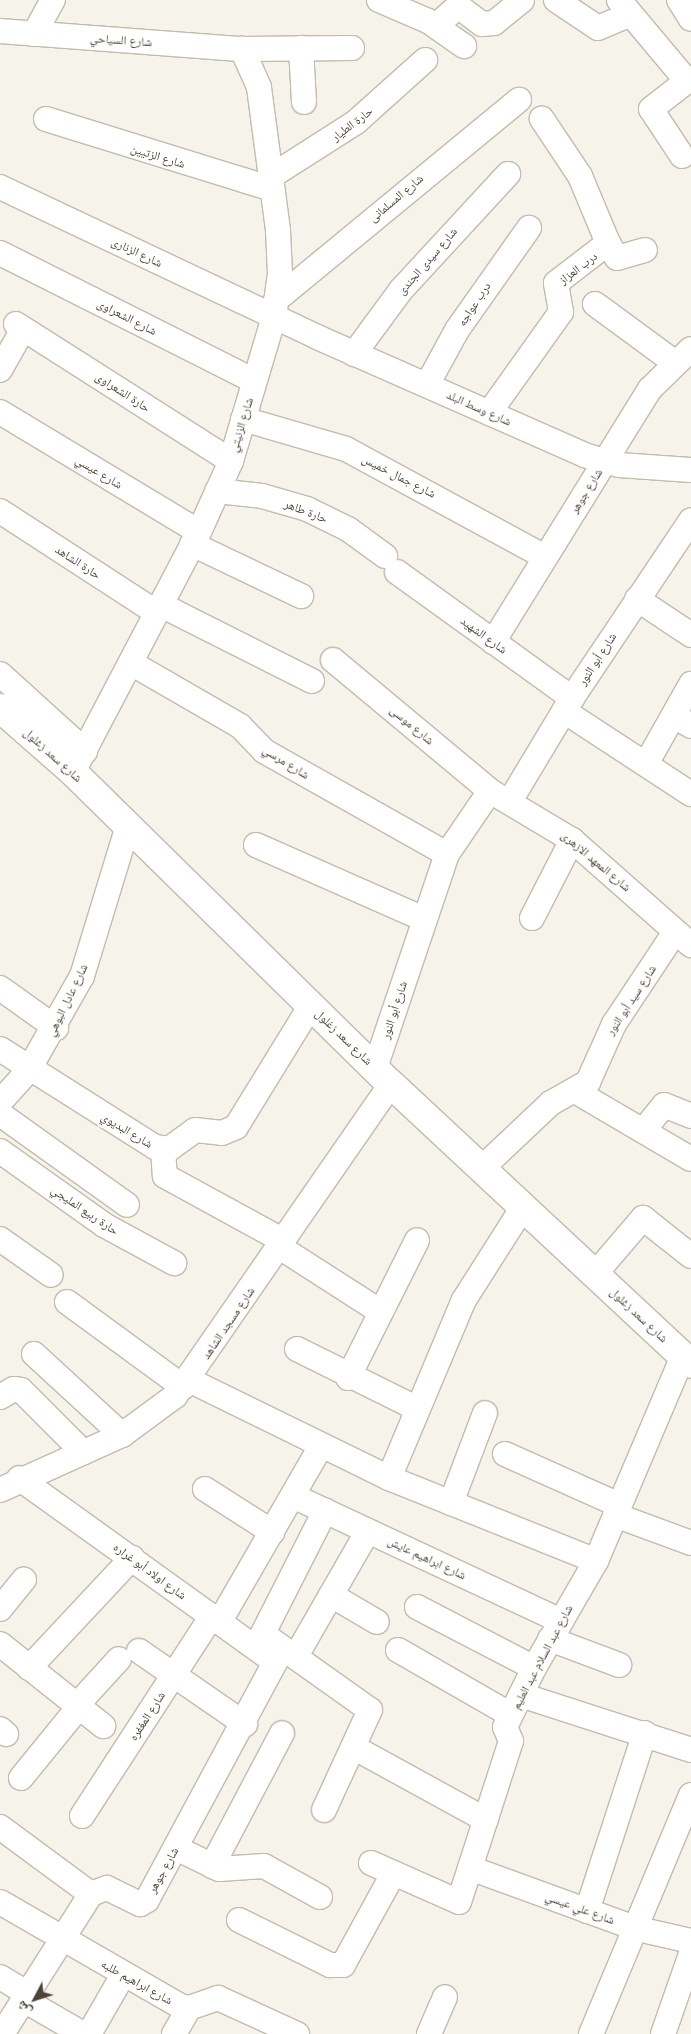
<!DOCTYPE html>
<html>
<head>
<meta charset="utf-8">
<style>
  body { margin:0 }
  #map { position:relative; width:691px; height:2034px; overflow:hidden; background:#f6f3ea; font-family:Lato,"Noto Naskh Arabic",sans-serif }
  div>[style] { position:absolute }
  .roads { filter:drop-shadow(1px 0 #c3bbac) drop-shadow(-1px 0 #c3bbac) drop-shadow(0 1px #c3bbac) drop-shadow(0 -1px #c3bbac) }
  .minor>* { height:24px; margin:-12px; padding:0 12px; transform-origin:12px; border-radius:12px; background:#fff }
  .tertiary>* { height:28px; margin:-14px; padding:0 14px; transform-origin:14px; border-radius:14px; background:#fff }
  span { translate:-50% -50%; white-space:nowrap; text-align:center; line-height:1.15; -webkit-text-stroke:4px #fff; paint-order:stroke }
  .street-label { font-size:12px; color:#4c4437 }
  .north { position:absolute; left:10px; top:1974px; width:50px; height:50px; -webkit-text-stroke:4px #fff; paint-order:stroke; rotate:230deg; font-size:14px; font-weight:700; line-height:20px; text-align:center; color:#4c4437 }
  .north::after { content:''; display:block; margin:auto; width:18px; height:22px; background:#4c4437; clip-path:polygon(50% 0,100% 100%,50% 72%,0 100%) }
</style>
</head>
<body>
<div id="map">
  <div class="roads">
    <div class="minor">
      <i style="left:379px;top:0;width:53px;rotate:23.2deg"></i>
      <i style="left:428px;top:21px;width:44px;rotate:34.8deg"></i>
      <i style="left:556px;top:0;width:50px;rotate:33.7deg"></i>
      <i style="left:598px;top:28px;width:34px;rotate:-23deg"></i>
      <i style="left:619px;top:0;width:106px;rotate:50deg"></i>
      <i style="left:679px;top:0;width:22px;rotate:58deg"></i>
      <i style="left:436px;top:26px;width:30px;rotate:-42deg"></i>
      <i style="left:458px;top:6px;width:30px;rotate:37deg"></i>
      <i style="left:482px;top:24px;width:12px;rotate:-5deg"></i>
      <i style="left:494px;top:23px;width:36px;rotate:-39deg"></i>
      <i style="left:0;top:31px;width:243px;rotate:4.3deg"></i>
      <i style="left:242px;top:49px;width:110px;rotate:-0.5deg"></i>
      <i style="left:34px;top:34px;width:39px;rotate:-61deg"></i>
      <i style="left:301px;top:48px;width:54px;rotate:86.8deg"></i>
      <i style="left:46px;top:119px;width:237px;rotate:17.2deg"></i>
      <i style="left:682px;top:156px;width:56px;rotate:-123.4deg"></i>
      <i style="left:651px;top:109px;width:51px;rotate:-37.8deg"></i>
      <i style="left:270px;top:177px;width:102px;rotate:-32.6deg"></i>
      <i style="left:356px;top:122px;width:93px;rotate:-41.9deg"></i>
      <i style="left:0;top:187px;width:351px;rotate:25.3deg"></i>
      <i style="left:317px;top:337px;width:292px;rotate:23.8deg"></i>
      <i style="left:584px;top:455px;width:36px;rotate:16deg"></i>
      <i style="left:619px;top:465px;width:72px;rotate:4deg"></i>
      <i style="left:608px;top:243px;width:17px;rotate:59deg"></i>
      <i style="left:617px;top:258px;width:29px;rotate:-16deg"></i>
      <i style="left:0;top:253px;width:284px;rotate:26.7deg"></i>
      <i style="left:276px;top:300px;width:315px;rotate:-39.5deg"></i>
      <i style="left:595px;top:304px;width:98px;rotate:36.3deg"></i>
      <i style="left:16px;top:324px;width:255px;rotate:32.5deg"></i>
      <i style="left:354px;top:354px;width:79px;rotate:-53.7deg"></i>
      <i style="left:401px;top:290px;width:158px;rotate:-47.3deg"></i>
      <i style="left:0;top:370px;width:47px;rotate:-60.7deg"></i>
      <i style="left:427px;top:385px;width:63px;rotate:-61.4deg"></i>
      <i style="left:457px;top:330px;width:125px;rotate:-54.8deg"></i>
      <i style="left:0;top:412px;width:232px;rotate:31.1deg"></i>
      <i style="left:489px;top:413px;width:124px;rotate:-54.5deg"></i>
      <i style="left:561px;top:312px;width:29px;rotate:-100deg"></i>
      <i style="left:556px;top:283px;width:66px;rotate:-37.6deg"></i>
      <i style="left:608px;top:243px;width:73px;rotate:-112.7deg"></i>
      <i style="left:580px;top:176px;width:69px;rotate:-123.7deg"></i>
      <i style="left:243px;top:419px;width:107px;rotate:16.2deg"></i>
      <i style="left:346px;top:449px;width:226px;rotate:28.5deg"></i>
      <i style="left:217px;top:491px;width:45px;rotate:6.3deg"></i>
      <i style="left:262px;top:496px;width:47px;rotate:16.1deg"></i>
      <i style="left:307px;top:509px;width:46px;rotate:26deg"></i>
      <i style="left:348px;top:529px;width:46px;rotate:36.1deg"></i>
      <i style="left:0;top:511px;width:187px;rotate:33deg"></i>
      <i style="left:192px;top:544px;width:121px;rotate:25.5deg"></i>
      <i style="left:397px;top:572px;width:216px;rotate:35.8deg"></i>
      <i style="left:637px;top:599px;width:65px;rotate:33.7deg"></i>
      <i style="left:161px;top:605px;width:169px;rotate:26.7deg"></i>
      <i style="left:493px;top:642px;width:298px;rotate:-58.2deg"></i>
      <i style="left:650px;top:389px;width:57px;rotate:-44.3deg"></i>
      <i style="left:333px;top:660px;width:204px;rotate:39.8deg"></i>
      <i style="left:490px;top:791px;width:96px;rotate:30.9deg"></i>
      <i style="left:572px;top:840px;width:159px;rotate:41.4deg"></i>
      <i style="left:131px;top:663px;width:126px;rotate:30deg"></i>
      <i style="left:240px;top:726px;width:35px;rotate:46deg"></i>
      <i style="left:264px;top:751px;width:210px;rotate:29.4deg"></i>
      <i style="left:0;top:674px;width:115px;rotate:42.2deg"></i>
      <i style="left:564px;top:711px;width:152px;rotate:33.2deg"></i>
      <i style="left:674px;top:716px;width:20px;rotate:30deg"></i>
      <i style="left:646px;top:764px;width:92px;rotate:-60.6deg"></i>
      <i style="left:73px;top:772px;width:271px;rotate:-62.3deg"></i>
      <i style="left:199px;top:532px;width:78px;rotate:-65.7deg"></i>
      <i style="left:231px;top:461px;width:150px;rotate:-73.4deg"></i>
      <i style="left:274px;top:317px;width:44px;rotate:-82.2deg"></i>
      <i style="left:280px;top:273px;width:43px;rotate:-92.7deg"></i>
      <i style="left:278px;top:230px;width:144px;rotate:-97.6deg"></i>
      <i style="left:259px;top:87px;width:42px;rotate:-114.1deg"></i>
      <i style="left:510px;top:801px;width:120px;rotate:-59deg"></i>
      <i style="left:572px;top:698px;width:214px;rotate:-56.2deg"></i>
      <i style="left:256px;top:845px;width:184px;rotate:23.8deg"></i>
      <i style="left:532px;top:918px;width:88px;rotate:-62.9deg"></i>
      <i style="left:0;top:988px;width:69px;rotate:35.5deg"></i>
      <i style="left:0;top:1049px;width:183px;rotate:32.3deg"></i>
      <i style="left:155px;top:1147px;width:14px;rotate:8deg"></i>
      <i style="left:169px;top:1149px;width:32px;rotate:-36deg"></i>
      <i style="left:195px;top:1130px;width:27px;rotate:6deg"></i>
      <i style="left:222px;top:1133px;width:15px;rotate:-23deg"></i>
      <i style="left:236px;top:1127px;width:143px;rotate:-58.4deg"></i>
      <i style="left:375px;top:1068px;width:226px;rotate:-71.4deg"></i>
      <i style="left:447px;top:854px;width:76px;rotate:-55.7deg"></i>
      <i style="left:575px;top:1091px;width:134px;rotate:30.4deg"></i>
      <i style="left:0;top:1102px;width:42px;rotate:-47.9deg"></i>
      <i style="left:28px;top:1071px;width:109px;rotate:-60.4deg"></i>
      <i style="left:82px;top:976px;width:157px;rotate:-73deg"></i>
      <i style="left:0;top:1114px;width:156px;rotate:35.6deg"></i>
      <i style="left:643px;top:1131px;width:33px;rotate:-51deg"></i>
      <i style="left:664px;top:1105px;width:29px;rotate:22deg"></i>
      <i style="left:163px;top:1150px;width:26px;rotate:86deg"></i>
      <i style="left:165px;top:1176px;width:133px;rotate:28.7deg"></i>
      <i style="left:0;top:1151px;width:128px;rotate:35.4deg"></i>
      <i style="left:104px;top:1225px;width:80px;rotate:28.5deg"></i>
      <i style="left:482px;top:1168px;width:95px;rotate:-43.3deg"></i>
      <i style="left:551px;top:1103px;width:43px;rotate:-29.6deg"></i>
      <i style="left:588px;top:1082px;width:64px;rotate:-65.9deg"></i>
      <i style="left:614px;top:1024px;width:110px;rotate:-56.5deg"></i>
      <i style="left:0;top:1239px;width:62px;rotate:35.2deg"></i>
      <i style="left:278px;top:1246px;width:122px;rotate:32.7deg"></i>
      <i style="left:595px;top:1274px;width:74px;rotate:-49.4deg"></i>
      <i style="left:643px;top:1218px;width:61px;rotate:38.4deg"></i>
      <i style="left:67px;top:1302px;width:144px;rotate:36.2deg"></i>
      <i style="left:297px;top:1349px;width:135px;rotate:26.4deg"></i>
      <i style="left:34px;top:1354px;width:120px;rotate:42.6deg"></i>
      <i style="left:348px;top:1378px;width:154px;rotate:-63.4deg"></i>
      <i style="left:189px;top:1380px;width:223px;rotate:26.1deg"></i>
      <i style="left:389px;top:1478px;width:223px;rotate:21.8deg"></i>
      <i style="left:0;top:1397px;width:16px;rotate:-30deg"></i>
      <i style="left:14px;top:1389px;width:7px;rotate:8deg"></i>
      <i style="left:21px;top:1390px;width:88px;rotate:45deg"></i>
      <i style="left:505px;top:1454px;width:125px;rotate:24.1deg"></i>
      <i style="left:389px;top:1478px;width:193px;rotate:-67.2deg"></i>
      <i style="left:464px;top:1300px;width:110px;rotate:-57.6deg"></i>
      <i style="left:205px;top:1489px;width:80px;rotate:32.7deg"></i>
      <i style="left:0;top:1490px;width:134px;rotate:-24.3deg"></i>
      <i style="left:122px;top:1435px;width:66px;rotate:-36.3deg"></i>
      <i style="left:175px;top:1396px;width:379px;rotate:-55.3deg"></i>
      <i style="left:293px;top:1496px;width:296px;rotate:25deg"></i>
      <i style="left:451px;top:1503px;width:96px;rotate:-69.3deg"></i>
      <i style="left:615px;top:1515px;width:81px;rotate:20.2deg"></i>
      <i style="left:331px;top:1595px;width:53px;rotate:30.4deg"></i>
      <i style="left:417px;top:1607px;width:132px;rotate:27.5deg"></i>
      <i style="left:0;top:1609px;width:38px;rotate:-51deg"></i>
      <i style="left:220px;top:1621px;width:202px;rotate:-60deg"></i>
      <i style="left:263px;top:1634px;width:131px;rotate:35.4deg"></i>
      <i style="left:370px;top:1710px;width:110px;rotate:114.7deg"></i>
      <i style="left:550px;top:1639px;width:74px;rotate:20.6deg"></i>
      <i style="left:0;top:1644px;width:132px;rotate:38.5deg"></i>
      <i style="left:256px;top:1647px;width:153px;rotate:-63.1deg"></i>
      <i style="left:398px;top:1650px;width:130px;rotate:29.9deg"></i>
      <i style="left:139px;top:1651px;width:129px;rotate:34.6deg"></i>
      <i style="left:296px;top:1656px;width:144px;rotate:-60.1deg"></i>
      <i style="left:29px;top:1668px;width:151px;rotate:-46.9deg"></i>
      <i style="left:521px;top:1695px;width:179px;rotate:17.9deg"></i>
      <i style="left:77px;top:1705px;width:62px;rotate:-47.6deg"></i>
      <i style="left:0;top:1729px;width:8px;rotate:40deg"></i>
      <i style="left:355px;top:1748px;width:149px;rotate:28.8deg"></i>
      <i style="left:21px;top:1778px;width:92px;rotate:-50.8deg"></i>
      <i style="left:82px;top:1816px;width:239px;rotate:-57deg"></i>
      <i style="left:0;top:1827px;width:113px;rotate:36.4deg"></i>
      <i style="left:176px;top:1848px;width:48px;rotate:26deg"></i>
      <i style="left:219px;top:1869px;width:45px;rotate:-3.8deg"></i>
      <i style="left:264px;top:1866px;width:64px;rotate:29deg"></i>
      <i style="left:371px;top:1863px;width:96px;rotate:23.9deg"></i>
      <i style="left:459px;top:1902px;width:169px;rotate:-72.1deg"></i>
      <i style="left:511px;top:1741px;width:15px;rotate:-113deg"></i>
      <i style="left:505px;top:1727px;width:66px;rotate:-63.8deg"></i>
      <i style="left:534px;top:1668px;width:124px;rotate:-59.9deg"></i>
      <i style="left:596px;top:1561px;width:223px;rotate:-67deg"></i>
      <i style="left:212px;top:1866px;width:150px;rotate:-62.2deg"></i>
      <i style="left:470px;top:1868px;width:179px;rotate:20deg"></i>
      <i style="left:638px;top:1929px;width:54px;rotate:12.8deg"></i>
      <i style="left:0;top:1902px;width:208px;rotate:30deg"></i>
      <i style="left:180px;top:2006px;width:9px;rotate:13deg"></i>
      <i style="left:189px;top:2008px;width:31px;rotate:-19deg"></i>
      <i style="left:218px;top:1998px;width:87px;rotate:24.5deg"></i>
      <i style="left:587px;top:1911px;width:187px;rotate:-72deg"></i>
      <i style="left:239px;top:1920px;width:102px;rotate:26.3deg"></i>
      <i style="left:330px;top:1965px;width:13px"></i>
      <i style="left:343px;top:1965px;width:104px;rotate:-61.2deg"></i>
      <i style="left:0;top:1977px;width:33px;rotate:31deg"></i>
      <i style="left:24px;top:2000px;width:68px;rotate:30deg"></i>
      <i style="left:2px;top:2034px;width:166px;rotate:-57.6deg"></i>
      <i style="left:91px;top:1894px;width:17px;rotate:-21deg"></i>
      <i style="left:107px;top:1888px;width:37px;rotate:26deg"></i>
      <i style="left:140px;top:1904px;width:8px;rotate:-30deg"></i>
      <i style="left:147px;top:1900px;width:270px;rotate:-61.7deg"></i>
      <i style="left:275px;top:1662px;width:315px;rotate:-144.3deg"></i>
      <i style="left:89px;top:2034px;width:68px;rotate:-60deg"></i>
      <i style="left:174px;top:2034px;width:30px;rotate:-60deg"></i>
      <i style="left:429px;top:2034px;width:40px;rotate:-66.6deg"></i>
      <i style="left:591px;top:2034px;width:259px;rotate:-67.3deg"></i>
      <i style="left:663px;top:2034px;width:85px;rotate:-70.7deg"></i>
    </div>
    <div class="tertiary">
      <i style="left:0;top:708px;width:97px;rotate:41.2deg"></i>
      <i style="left:73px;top:772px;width:445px;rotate:44.5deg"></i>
      <i style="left:391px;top:1084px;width:410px;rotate:43deg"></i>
    </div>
  </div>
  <div class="street-label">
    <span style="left:121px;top:40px;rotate:4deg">شارع السياحي</span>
    <span style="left:352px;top:124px;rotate:-37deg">حارة الطيار</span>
    <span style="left:158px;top:156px;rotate:17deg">شارع الزتيين</span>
    <span style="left:396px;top:198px;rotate:-40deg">شارع المسلمانى</span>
    <span style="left:137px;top:252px;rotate:25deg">شارع الزنارى</span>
    <span style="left:427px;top:261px;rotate:-49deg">شارع سيدى الجندى</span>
    <span style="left:578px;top:268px;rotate:-37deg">درب العزاز</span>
    <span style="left:474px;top:304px;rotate:-57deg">درب عواجه</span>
    <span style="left:127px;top:317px;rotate:27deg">شارع الشعراوى</span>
    <span style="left:123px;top:392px;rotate:33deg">حارة الشعراوى</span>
    <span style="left:479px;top:408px;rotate:24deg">شارع وسط البلد</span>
    <span style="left:241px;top:425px;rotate:-73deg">شارع الزنيتي</span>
    <span style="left:99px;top:472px;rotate:31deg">شارع عيسي</span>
    <span style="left:399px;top:476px;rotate:27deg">شارع جمال خميس</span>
    <span style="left:586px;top:491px;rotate:-58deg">شارع جوهر</span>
    <span style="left:306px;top:511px;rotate:21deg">حارة طاهر</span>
    <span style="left:78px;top:562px;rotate:33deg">حارة الشاهد</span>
    <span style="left:484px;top:635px;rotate:36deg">شارع الشهيد</span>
    <span style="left:597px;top:659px;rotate:-57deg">شارع أبو النور</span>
    <span style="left:412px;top:725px;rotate:40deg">شارع موسى</span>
    <span style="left:53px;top:755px;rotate:42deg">شارع سعد زغلول</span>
    <span style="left:286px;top:762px;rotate:32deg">شارع مرسي</span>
    <span style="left:596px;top:861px;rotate:40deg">شارع المعهد الازهرى</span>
    <span style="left:67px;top:1000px;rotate:-64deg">شارع عادل البوهي</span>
    <span style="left:631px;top:1000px;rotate:-57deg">شارع سيد أبو النور</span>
    <span style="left:394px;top:1010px;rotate:-72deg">شارع أبو النور</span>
    <span style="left:344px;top:1037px;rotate:44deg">شارع سعد زغلول</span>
    <span style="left:127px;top:1130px;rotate:31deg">شارع البديوي</span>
    <span style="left:85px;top:1210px;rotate:34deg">حارة ربيع المليجي</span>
    <span style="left:639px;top:1315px;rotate:43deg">شارع سعد زغلول</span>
    <span style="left:228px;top:1323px;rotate:-56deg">شارع مسجد الشاهد</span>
    <span style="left:427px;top:1558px;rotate:25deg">شارع ابراهيم عايش</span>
    <span style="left:150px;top:1571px;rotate:36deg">شارع اولاد أبو غراره</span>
    <span style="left:542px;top:1657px;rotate:-62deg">شارع عبد السلام عبد العليم</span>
    <span style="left:147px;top:1716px;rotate:-57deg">شارع المغفره</span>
    <span style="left:163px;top:1870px;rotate:-61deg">شارع جوهر</span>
    <span style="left:580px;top:1908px;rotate:20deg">شارع علي عيسي</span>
    <span style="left:137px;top:1982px;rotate:29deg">شارع ابراهيم طلبه</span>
  </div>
  <div class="north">ش</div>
</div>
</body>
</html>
